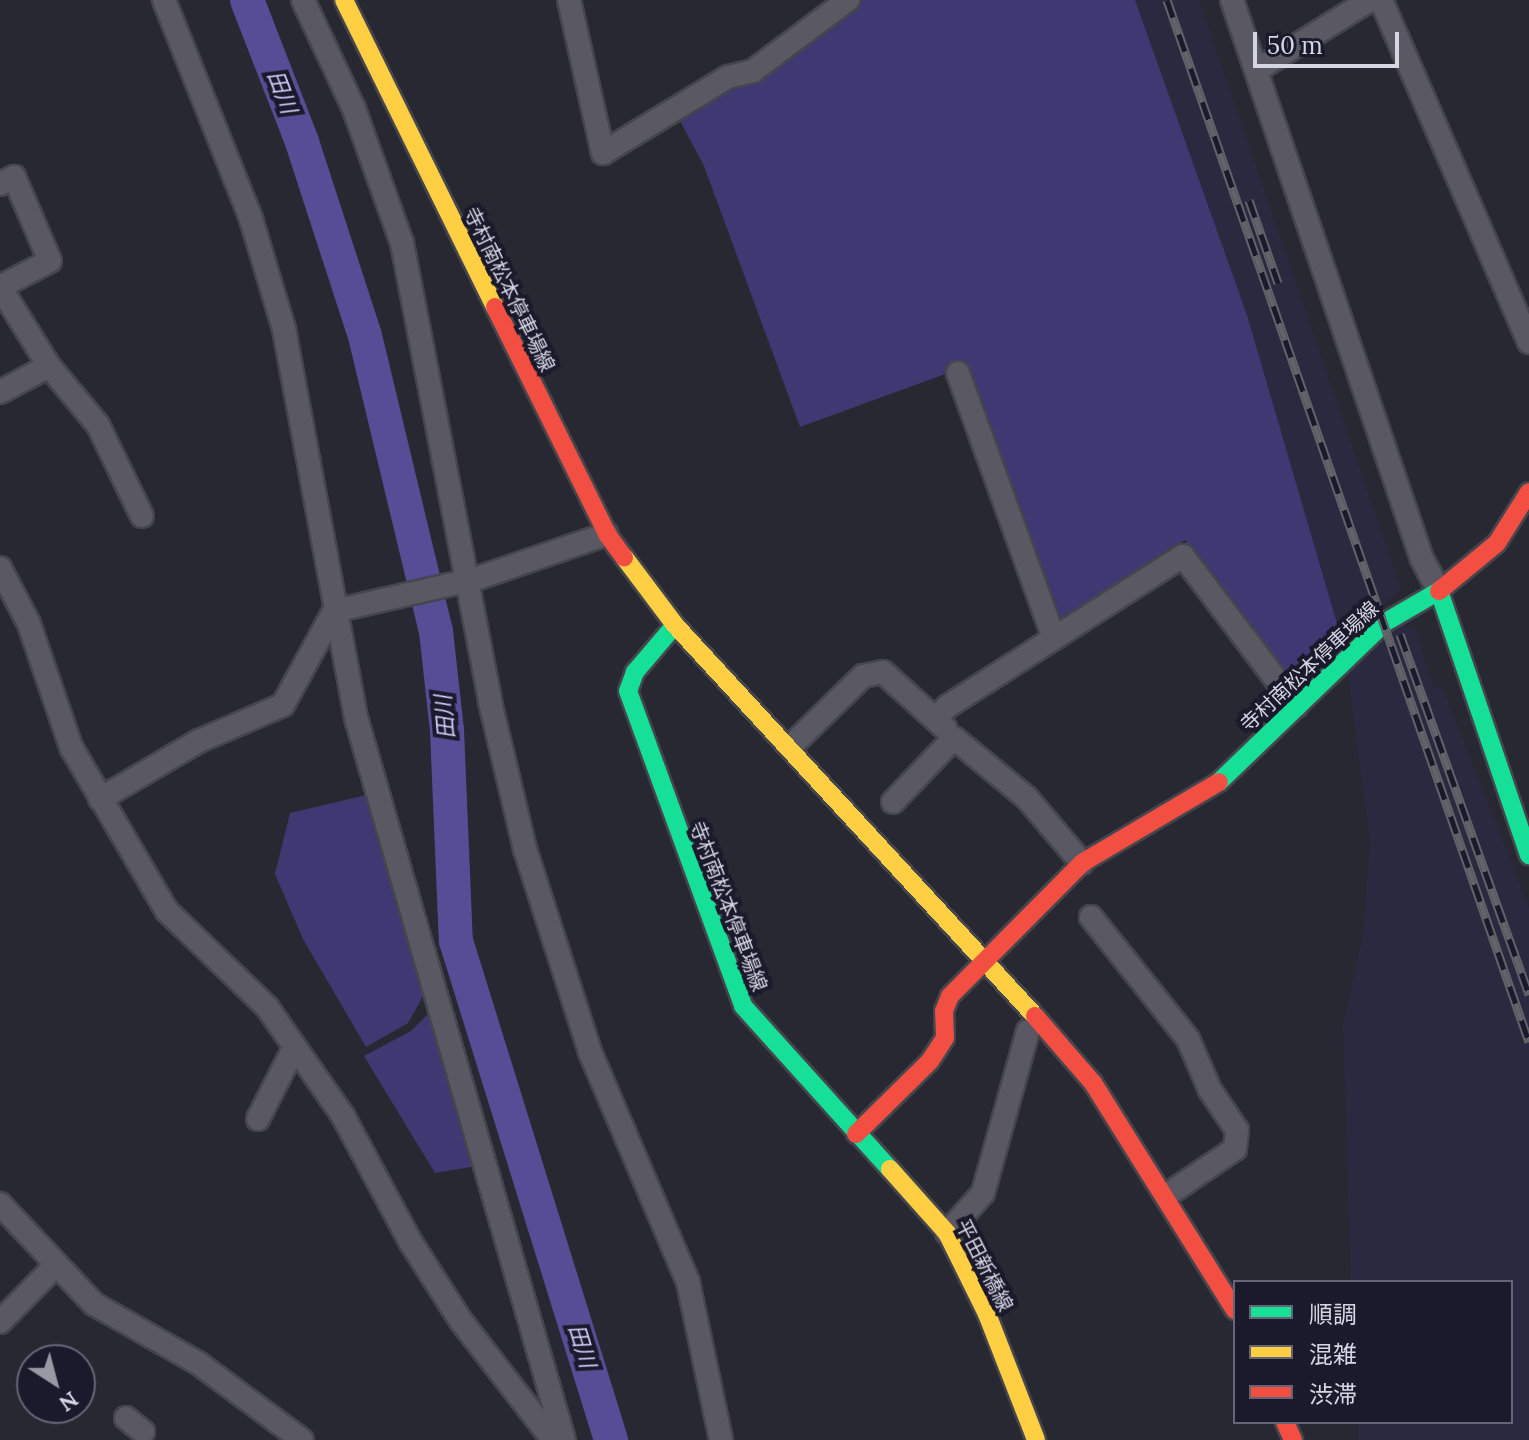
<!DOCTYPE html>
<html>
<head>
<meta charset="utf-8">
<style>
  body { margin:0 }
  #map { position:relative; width:1529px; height:1440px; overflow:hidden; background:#282832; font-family:Lora,"Noto Sans JP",serif }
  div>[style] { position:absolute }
  .built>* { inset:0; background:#2b2940 }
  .green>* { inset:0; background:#403872 }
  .river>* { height:34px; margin:-17px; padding:0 17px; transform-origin:17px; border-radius:17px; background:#564d96 }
  .roads { filter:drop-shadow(2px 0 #45454d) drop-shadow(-2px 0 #45454d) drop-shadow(0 2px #45454d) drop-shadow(0 -2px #45454d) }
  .street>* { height:22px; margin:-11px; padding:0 11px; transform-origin:11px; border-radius:11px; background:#5a5963 }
  .fast>* { height:18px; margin:-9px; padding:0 9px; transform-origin:9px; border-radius:9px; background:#16e098 }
  .slow>* { height:18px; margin:-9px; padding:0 9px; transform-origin:9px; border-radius:9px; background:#ffcf43 }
  .jam>* { height:18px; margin:-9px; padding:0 9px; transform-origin:9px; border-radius:9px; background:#f24e42 }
  .rail>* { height:9px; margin-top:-4.5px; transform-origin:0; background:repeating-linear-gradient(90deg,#1b192c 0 18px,#626269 0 36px); box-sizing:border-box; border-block:2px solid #626269 }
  span { translate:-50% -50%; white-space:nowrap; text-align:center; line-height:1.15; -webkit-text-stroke:8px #1b192c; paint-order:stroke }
  .street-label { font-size:20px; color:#d6d6e3 }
  .water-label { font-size:22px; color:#ceccf9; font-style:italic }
  .legend { position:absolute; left:1233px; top:1280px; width:280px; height:144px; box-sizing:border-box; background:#1b192c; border:2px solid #666575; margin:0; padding:10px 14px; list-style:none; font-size:24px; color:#d6d6e3 }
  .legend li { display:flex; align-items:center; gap:16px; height:40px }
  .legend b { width:40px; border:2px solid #666575 }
  .north { position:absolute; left:16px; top:1344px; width:80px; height:80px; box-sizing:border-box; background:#1b192c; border:2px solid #666575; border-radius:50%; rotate:144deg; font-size:22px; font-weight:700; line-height:32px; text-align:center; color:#d6d6e3 }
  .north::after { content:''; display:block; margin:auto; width:28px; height:36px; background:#9999a5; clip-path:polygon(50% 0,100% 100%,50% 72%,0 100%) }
  .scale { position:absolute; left:1253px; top:32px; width:146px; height:36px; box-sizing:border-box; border:4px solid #d6d6e3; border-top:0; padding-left:10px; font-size:24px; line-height:28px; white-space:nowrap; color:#d6d6e3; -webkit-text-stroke:6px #1b192c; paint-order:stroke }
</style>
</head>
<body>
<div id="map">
  <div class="built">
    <i style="clip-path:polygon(1135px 0,1199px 0,1401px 589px,1343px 644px,1247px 315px)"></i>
    <i style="clip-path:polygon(1401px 625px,1415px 628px,1433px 687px,1442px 686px,1529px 908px,1529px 1440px,1359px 1440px,1358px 1422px,1511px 1422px,1511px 1282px,1351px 1282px,1343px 1025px,1363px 937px,1370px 842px,1347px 667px)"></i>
  </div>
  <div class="green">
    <i style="clip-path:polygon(857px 0,1135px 0,1247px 315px,1343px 644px,1297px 682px,1280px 670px,1185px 540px,1063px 619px,1055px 618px,967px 366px,800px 427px,704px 166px,678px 117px)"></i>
    <i style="clip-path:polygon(371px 794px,427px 989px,408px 1023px,366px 1047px,303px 939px,275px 874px,290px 813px)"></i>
    <i style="clip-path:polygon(431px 1011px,477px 1166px,435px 1173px,364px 1056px,411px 1031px)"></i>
  </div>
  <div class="river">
    <i style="left:247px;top:0;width:152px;rotate:68.8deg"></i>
    <i style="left:302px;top:142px;width:204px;rotate:72deg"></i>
    <i style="left:365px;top:336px;width:303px;rotate:76.5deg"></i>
    <i style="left:436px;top:631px;width:100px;rotate:83.7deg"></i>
    <i style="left:447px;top:730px;width:211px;rotate:87.6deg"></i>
    <i style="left:456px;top:941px;width:523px;rotate:72.74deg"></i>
  </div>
  <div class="roads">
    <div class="street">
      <i style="left:164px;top:0;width:236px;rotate:68.3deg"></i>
      <i style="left:251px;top:219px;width:115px;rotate:73.3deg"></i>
      <i style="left:284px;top:329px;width:399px;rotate:79.5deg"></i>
      <i style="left:357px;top:721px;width:748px;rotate:73.94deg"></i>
      <i style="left:303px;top:0;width:120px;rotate:64.9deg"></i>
      <i style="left:354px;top:109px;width:142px;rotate:70.3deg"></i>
      <i style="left:402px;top:243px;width:467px;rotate:79.1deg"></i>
      <i style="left:490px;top:702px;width:151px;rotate:76.6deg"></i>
      <i style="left:525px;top:849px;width:213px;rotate:72.2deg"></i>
      <i style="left:590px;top:1052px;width:250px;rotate:66.9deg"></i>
      <i style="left:688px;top:1282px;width:161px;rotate:78.2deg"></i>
      <i style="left:569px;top:0;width:157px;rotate:77.5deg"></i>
      <i style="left:603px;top:153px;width:146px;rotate:-31.3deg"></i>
      <i style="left:728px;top:77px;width:26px;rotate:-13deg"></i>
      <i style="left:753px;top:71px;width:119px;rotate:-36.8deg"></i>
      <i style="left:1232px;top:0;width:590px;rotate:71.23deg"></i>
      <i style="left:1422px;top:559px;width:36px;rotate:62deg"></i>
      <i style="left:1381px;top:0;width:373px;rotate:66.6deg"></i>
      <i style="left:1257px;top:70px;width:133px;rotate:-31.8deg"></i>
      <i style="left:0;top:184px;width:16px;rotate:-27deg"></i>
      <i style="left:14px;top:177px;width:91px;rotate:66.8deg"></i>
      <i style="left:50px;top:261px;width:56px;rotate:152.5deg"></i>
      <i style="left:0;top:287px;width:93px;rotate:58.2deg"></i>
      <i style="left:49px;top:366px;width:77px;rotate:50.3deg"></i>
      <i style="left:98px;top:425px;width:101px;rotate:64.2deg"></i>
      <i style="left:958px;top:373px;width:282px;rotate:70.1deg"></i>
      <i style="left:0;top:392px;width:55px;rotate:-28deg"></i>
      <i style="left:0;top:568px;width:63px;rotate:62.6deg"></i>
      <i style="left:29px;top:624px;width:130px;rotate:71.1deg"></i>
      <i style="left:71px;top:747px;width:190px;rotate:59.7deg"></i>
      <i style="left:167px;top:911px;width:139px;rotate:43.8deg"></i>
      <i style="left:267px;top:1007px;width:133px;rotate:55.1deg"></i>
      <i style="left:343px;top:1116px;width:142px;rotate:61.8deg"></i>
      <i style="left:410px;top:1241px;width:95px;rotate:57.5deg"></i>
      <i style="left:461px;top:1321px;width:150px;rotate:52.3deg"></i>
      <i style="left:935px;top:719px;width:18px;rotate:-45deg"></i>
      <i style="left:948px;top:706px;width:279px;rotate:-32.6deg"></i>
      <i style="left:1183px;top:556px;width:188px;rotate:53deg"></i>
      <i style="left:790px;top:747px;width:102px;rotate:-44.2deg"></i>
      <i style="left:863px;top:676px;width:20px;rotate:-11deg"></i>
      <i style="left:883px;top:672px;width:84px;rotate:42.1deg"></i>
      <i style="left:100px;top:799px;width:115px;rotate:-30.4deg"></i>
      <i style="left:199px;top:741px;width:91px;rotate:-23.2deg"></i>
      <i style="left:283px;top:705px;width:107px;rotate:-61.5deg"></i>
      <i style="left:334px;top:611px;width:145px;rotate:-12.8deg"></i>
      <i style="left:475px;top:579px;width:139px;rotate:-18.8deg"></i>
      <i style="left:893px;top:802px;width:88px;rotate:-46.4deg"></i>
      <i style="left:954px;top:738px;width:94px;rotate:39.4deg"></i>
      <i style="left:1027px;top:798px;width:85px;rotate:49.8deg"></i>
      <i style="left:1091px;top:917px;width:156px;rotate:51.5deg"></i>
      <i style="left:1188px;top:1039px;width:56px;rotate:66.7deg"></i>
      <i style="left:1210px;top:1090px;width:48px;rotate:56deg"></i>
      <i style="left:1237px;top:1130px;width:19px;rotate:96deg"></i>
      <i style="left:1235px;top:1149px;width:82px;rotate:145.9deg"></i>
      <i style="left:258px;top:1119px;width:80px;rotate:-63.1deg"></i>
      <i style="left:0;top:1204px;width:137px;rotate:46.8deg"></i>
      <i style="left:94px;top:1304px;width:120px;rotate:29.6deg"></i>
      <i style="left:198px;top:1363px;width:129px;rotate:36.5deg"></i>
      <i style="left:947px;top:1233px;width:54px;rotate:-48deg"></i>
      <i style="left:983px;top:1193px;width:168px;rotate:-74.5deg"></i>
      <i style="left:0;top:1322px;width:81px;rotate:-45.5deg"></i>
      <i style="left:126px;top:1418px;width:22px;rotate:39deg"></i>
    </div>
    <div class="fast">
      <i style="left:675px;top:625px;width:62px;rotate:130.4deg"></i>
      <i style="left:635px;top:672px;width:20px;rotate:110deg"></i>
      <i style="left:628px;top:691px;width:335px;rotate:69.9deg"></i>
      <i style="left:743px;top:1006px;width:219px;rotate:48deg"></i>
      <i style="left:1219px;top:782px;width:229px;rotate:-43.9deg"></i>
      <i style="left:1384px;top:623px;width:64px;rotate:-30.2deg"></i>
      <i style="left:1439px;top:591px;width:279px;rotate:71.2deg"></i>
    </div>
    <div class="slow">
      <i style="left:344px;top:0;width:342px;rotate:63.8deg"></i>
      <i style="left:624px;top:557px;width:85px;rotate:53.1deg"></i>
      <i style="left:675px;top:625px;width:531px;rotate:47.36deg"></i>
      <i style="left:890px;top:1169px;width:86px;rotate:48.3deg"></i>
      <i style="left:947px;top:1233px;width:90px;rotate:63.7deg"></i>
      <i style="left:987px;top:1314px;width:135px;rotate:68.7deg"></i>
    </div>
    <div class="jam">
      <i style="left:495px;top:307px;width:253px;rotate:63.7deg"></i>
      <i style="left:607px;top:534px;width:29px;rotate:54deg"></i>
      <i style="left:1439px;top:591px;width:75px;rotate:-39.6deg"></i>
      <i style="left:1497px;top:543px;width:60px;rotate:-57.9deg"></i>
      <i style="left:1035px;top:1016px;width:89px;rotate:49.1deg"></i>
      <i style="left:1093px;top:1083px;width:268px;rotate:58deg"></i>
      <i style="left:856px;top:1134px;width:104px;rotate:-44.6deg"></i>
      <i style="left:930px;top:1061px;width:27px;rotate:-57deg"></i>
      <i style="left:945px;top:1038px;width:27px;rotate:-92deg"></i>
      <i style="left:944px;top:1011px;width:16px;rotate:-68deg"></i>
      <i style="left:950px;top:996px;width:187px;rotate:-45.2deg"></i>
      <i style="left:1082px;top:863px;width:159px;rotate:-30.6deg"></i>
      <i style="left:1285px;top:1422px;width:20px;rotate:66deg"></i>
    </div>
  </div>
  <div class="rail">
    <i style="left:1167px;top:0;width:1103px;rotate:70.84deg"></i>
    <i style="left:1249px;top:200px;width:88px;rotate:70.7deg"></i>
    <i style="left:1400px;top:634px;width:383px;rotate:70.3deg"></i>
  </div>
  <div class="street-label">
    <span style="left:510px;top:289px;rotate:64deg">寺村南松本停車場線</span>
    <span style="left:1309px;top:666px;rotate:-43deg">寺村南松本停車場線</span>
    <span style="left:729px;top:906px;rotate:69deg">寺村南松本停車場線</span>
    <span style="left:985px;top:1265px;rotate:63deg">平田新橋線</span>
  </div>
  <div class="water-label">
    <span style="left:282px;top:92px;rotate:69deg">田川</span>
    <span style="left:445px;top:717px;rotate:-95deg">田川</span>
    <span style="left:582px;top:1346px;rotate:73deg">田川</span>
  </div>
  <ul class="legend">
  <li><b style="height:10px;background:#16e098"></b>順調</li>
  <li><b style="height:10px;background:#ffcf43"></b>混雑</li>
  <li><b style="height:10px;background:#f24e42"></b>渋滞</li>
  </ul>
  <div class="north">N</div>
  <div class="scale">50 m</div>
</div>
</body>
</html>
